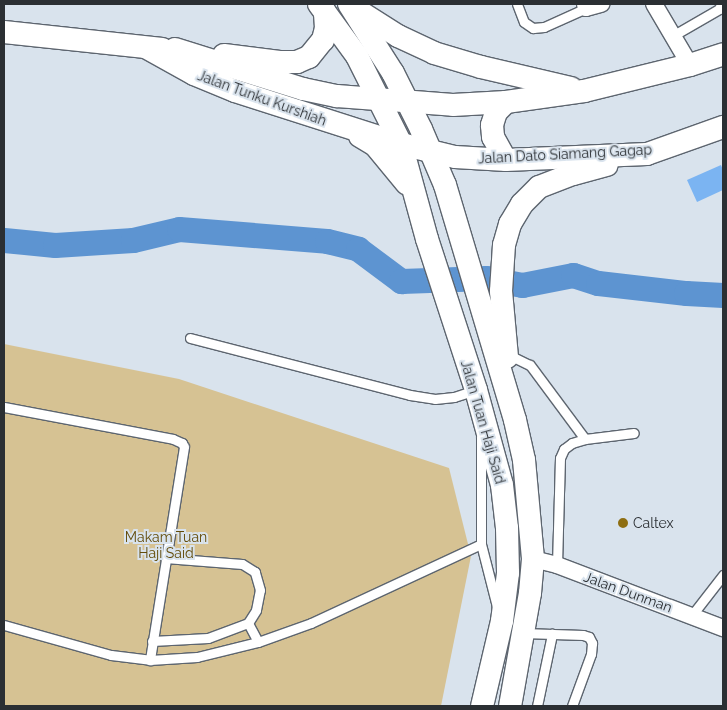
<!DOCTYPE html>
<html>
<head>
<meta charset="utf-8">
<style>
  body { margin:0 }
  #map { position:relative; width:727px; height:710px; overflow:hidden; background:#d9e3ed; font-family:Raleway,sans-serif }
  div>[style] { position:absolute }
  .green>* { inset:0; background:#d6c293 }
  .river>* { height:25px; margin:-12.5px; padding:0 12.5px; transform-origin:12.5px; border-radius:12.5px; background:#5d94d1 }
  .building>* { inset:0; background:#7bb4f2 }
  .roads { filter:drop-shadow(1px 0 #5d656f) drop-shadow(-1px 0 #5d656f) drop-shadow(0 1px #5d656f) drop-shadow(0 -1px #5d656f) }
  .lane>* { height:9px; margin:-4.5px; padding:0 4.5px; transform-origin:4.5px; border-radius:4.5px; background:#fff }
  .street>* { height:16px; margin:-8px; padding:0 8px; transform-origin:8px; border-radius:8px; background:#fff }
  .secondary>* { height:22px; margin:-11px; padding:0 11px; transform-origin:11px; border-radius:11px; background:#fff }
  .dots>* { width:14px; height:14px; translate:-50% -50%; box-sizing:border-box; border:2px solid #d9e3ed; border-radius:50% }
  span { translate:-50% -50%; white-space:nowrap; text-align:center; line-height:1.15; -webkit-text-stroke:4px #d9e3ed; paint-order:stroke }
  .street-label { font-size:14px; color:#2b2f33 }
  .poi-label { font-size:14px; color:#2b2f33 }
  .left { translate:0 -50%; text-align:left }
  .park-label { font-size:14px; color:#634c0a }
  .frame { position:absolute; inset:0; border:5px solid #2b2f33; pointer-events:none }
</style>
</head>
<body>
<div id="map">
  <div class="green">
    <i style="clip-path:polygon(4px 344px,179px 379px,449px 468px,471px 556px,441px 706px,4px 706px)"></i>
  </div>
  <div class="river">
    <i style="left:4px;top:240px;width:51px;rotate:5.6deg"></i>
    <i style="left:55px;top:245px;width:78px;rotate:-3.7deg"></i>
    <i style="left:133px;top:240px;width:47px;rotate:-13.4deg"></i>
    <i style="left:179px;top:229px;width:148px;rotate:4.6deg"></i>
    <i style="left:327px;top:241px;width:32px;rotate:14deg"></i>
    <i style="left:358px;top:249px;width:54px;rotate:36.7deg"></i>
    <i style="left:401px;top:281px;width:85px;rotate:-2deg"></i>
    <i style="left:486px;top:278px;width:37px;rotate:11deg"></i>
    <i style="left:522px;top:285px;width:52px;rotate:-11.1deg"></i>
    <i style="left:573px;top:275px;width:26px;rotate:18deg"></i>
    <i style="left:598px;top:283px;width:89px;rotate:6.5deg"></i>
    <i style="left:686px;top:293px;width:37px;rotate:3deg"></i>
  </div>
  <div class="building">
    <i style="clip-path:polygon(721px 165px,723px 170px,723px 190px,697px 202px,687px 180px)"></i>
  </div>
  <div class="roads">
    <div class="lane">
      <i style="left:517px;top:4px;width:19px;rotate:69deg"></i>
      <i style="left:524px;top:22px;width:11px;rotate:34deg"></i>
      <i style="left:533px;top:28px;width:11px;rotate:-5deg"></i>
      <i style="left:544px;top:27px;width:46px;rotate:-24.3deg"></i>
      <i style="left:674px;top:35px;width:52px;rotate:-30deg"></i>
      <i style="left:719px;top:9px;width:5px;rotate:-68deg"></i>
      <i style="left:190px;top:338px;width:227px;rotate:14.5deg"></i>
      <i style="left:410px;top:395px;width:25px;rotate:9deg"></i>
      <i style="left:435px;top:399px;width:19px;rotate:-6deg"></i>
      <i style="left:454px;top:397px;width:23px;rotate:-18deg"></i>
      <i style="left:507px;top:354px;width:25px;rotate:26deg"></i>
      <i style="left:530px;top:365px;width:92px;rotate:53.4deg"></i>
      <i style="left:4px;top:407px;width:172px;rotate:10.7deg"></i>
      <i style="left:173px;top:439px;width:10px;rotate:24deg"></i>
      <i style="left:182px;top:443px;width:4px;rotate:63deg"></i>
      <i style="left:184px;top:447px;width:216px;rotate:99.1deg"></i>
      <i style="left:481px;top:437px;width:107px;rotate:90deg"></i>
      <i style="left:481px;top:544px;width:65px;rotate:75.7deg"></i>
      <i style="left:557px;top:565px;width:107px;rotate:-88.4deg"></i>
      <i style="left:560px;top:458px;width:10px;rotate:-66deg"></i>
      <i style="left:564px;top:449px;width:10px;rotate:-37deg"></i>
      <i style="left:572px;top:443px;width:14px;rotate:-17deg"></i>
      <i style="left:585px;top:439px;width:49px;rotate:-7deg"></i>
      <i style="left:692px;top:615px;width:51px;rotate:-52.2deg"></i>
      <i style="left:248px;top:623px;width:21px;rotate:62deg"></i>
      <i style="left:4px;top:625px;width:111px;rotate:15.7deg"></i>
      <i style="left:111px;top:655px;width:39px;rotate:7deg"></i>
      <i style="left:150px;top:660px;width:47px;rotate:-3.7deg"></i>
      <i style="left:197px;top:657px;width:63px;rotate:-13.8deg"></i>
      <i style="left:258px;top:642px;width:56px;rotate:-19.7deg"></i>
      <i style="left:311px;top:623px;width:187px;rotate:-24.9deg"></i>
      <i style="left:523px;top:633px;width:60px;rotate:1.9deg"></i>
      <i style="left:583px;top:635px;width:6px;rotate:18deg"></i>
      <i style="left:589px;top:637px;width:7px;rotate:63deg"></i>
      <i style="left:592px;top:643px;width:11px;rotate:95deg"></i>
      <i style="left:591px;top:654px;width:55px;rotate:110.1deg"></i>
      <i style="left:152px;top:641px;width:56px;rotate:-3.1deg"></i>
      <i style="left:208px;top:638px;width:43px;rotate:-20.6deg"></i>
      <i style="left:248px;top:623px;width:15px;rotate:-58deg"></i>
      <i style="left:256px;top:610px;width:20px;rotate:-79deg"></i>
      <i style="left:260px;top:590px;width:19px;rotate:-106deg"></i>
      <i style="left:255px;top:572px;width:15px;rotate:-148deg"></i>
      <i style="left:242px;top:564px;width:77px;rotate:-175.5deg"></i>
      <i style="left:537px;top:706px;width:74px;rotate:-78.2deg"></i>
    </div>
    <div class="street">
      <i style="left:585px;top:4px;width:4px;rotate:76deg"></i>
      <i style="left:586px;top:8px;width:16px;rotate:-15deg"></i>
      <i style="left:654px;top:4px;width:71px;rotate:59.5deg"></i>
      <i style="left:533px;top:559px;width:25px;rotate:14deg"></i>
      <i style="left:557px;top:565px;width:178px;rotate:20.8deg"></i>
    </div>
    <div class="secondary">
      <i style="left:319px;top:4px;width:64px;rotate:53.8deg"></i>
      <i style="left:357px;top:56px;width:98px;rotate:63.4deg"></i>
      <i style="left:401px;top:144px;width:98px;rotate:74.7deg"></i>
      <i style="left:427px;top:239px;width:159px;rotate:72deg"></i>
      <i style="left:476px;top:390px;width:98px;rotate:74.7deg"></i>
      <i style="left:502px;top:485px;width:43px;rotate:83.4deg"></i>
      <i style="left:507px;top:528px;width:45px;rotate:88.7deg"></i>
      <i style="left:508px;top:573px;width:48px;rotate:97.1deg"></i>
      <i style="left:502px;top:621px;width:87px;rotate:103.2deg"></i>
      <i style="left:349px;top:4px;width:82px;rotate:57.5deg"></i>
      <i style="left:393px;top:73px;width:63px;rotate:63.4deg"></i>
      <i style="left:421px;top:129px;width:61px;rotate:66.8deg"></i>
      <i style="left:445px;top:185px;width:245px;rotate:73.4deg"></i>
      <i style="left:515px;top:420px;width:41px;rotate:77.3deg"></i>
      <i style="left:524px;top:460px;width:99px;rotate:84.8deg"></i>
      <i style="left:533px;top:559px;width:34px;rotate:95deg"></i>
      <i style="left:530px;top:593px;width:115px;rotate:100deg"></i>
      <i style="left:357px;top:10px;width:49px;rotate:32.4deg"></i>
      <i style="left:398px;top:36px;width:40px;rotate:25deg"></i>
      <i style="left:434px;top:53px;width:49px;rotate:16.6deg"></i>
      <i style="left:481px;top:67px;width:92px;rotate:13.1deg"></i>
      <i style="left:4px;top:32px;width:159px;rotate:6.1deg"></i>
      <i style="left:147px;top:48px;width:54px;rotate:29deg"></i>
      <i style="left:194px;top:74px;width:44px;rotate:22.5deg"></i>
      <i style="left:235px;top:91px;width:174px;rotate:17.7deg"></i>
      <i style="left:401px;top:144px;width:56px;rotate:13.5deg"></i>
      <i style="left:455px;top:157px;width:51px;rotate:3.4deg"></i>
      <i style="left:506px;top:160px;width:141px;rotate:-2.4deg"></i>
      <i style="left:647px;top:154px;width:81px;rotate:-19.6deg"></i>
      <i style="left:175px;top:49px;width:134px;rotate:17.4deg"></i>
      <i style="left:303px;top:89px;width:35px;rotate:12deg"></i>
      <i style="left:337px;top:96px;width:116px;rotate:4.4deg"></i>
      <i style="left:453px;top:105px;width:53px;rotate:-3.2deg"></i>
      <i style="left:506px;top:102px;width:79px;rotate:-8deg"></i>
      <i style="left:584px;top:91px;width:109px;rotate:-13.8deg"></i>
      <i style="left:690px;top:65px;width:35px;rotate:-18deg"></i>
      <i style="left:224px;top:55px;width:56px;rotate:7.1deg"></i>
      <i style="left:280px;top:62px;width:17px"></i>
      <i style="left:297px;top:62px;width:13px;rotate:-23deg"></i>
      <i style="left:309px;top:57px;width:22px;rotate:-51deg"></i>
      <i style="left:323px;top:40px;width:12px;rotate:-76deg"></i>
      <i style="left:326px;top:28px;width:16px;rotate:-94deg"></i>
      <i style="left:506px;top:102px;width:14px;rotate:135deg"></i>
      <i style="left:496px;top:112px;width:14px;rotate:107deg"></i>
      <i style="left:492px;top:125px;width:12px;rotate:85deg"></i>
      <i style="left:493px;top:137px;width:26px;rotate:61deg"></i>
      <i style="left:360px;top:136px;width:17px;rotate:31deg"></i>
      <i style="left:375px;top:145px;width:50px;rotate:50.6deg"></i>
      <i style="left:507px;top:357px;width:66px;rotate:-95.2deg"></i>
      <i style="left:501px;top:291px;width:46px;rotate:-86.3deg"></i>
      <i style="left:504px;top:245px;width:22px;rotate:-74deg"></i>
      <i style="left:510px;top:224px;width:23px;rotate:-59deg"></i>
      <i style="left:522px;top:204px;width:24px;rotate:-45deg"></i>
      <i style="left:539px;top:187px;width:36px;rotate:-21deg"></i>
      <i style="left:573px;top:174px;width:35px;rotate:-15deg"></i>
    </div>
  </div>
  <div class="dots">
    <i style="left:623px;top:523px;background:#8e6e12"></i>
  </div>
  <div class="street-label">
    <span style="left:262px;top:98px;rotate:20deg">Jalan Tunku Kurshiah</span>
    <span style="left:565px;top:154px;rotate:-3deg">Jalan Dato Siamang Gagap</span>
    <span style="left:483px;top:422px;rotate:74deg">Jalan Tuan Haji Said</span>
    <span style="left:628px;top:592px;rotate:20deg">Jalan Dunman</span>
  </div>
  <div class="poi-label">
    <span class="left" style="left:633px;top:523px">Caltex</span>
  </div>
  <div class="park-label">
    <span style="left:166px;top:545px">Makam Tuan<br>Haji Said</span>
  </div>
  <div class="frame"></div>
</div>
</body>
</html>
